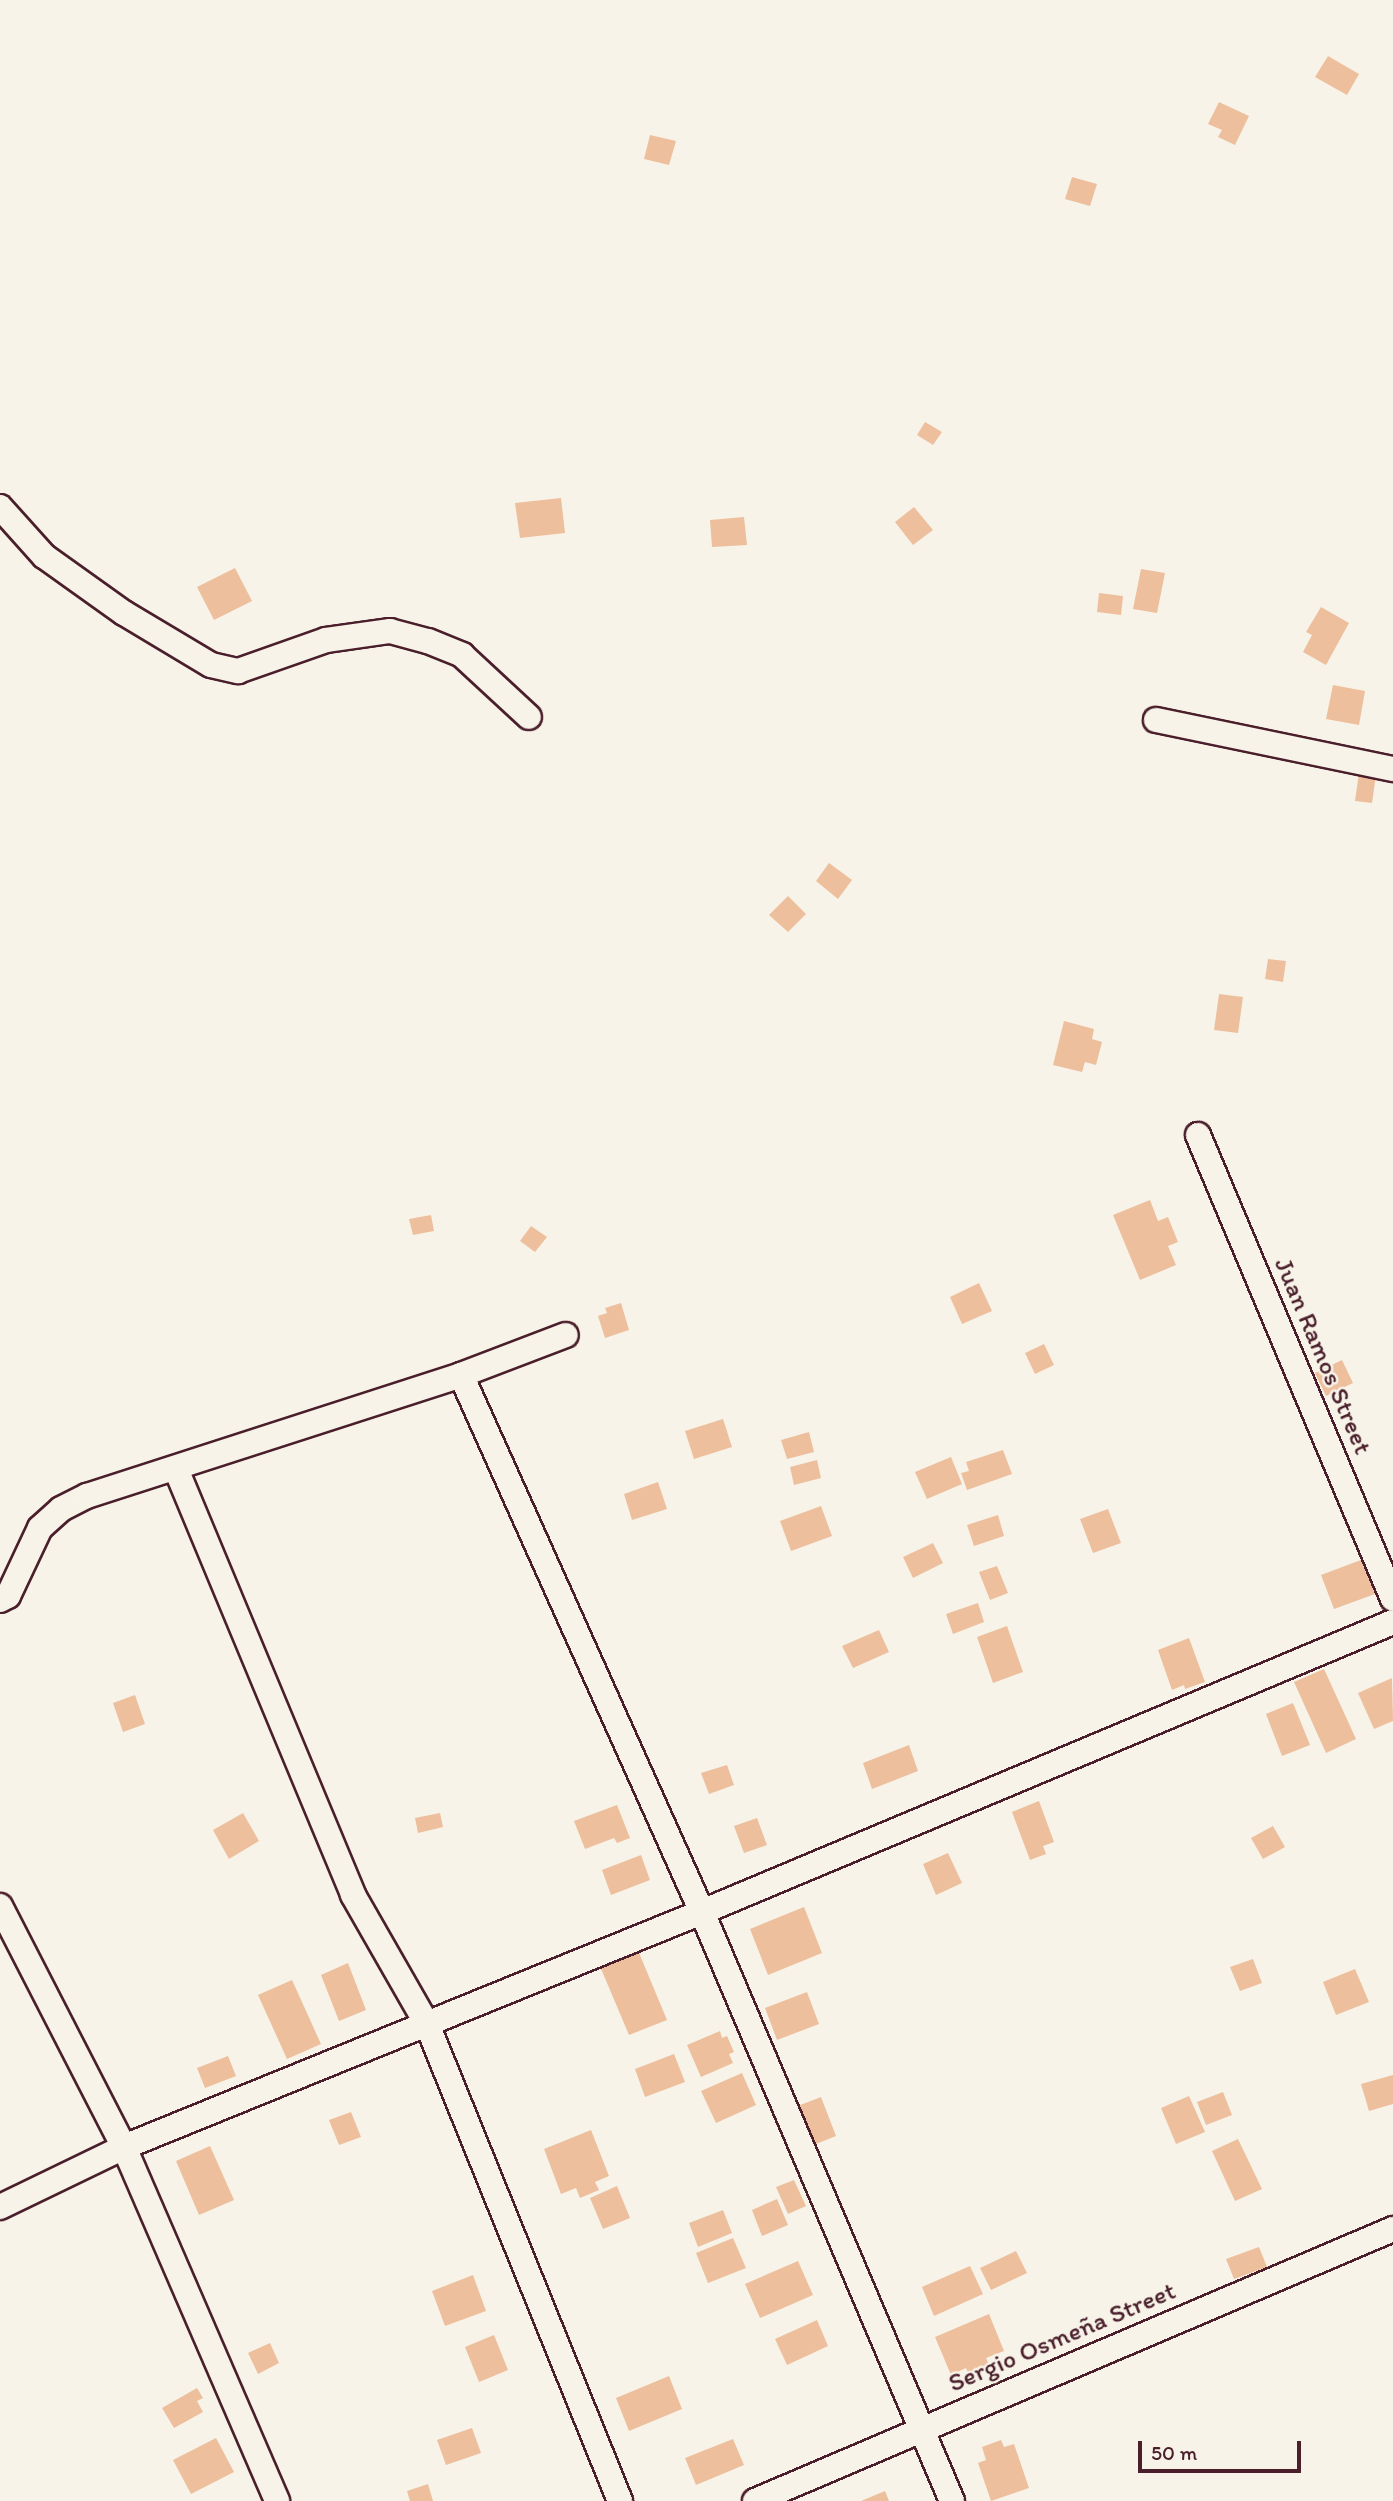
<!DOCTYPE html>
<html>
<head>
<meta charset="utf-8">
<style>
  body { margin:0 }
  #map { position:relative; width:1393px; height:2501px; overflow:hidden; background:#f7f3e8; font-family:Itim,sans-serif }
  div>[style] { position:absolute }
  .building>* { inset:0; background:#edbf9d }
  .roads { filter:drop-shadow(2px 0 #4a1f2b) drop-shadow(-2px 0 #4a1f2b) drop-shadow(0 2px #4a1f2b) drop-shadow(0 -2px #4a1f2b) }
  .street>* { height:24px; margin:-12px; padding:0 12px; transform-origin:12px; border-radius:12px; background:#f7f3e8 }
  span { translate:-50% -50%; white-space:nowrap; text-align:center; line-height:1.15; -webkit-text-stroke:5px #f7f3e8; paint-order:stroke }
  .street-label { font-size:26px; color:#4a1f2b }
  .scale { position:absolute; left:1138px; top:2441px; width:163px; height:32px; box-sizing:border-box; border:4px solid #4a1f2b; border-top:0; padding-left:9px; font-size:21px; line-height:24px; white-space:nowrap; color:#4a1f2b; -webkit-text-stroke:5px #f7f3e8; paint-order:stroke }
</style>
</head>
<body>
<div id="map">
  <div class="building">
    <i style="clip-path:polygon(1328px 56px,1359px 74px,1347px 95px,1315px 77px)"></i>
    <i style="clip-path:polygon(1219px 102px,1249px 116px,1235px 145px,1218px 137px,1222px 130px,1208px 124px)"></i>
    <i style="clip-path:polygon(650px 135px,676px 141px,669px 165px,644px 159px)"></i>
    <i style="clip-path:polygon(1072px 177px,1097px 184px,1090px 206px,1065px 199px)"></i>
    <i style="clip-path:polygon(925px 422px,942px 432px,933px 445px,917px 435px)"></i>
    <i style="clip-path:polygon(561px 498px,565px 533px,520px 538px,515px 503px)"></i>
    <i style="clip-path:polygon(914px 507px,933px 530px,913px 545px,895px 522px)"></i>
    <i style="clip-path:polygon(744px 517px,747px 545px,712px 547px,710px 520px)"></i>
    <i style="clip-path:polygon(235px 568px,252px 601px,214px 620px,197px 587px)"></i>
    <i style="clip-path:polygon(1141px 569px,1165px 573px,1157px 613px,1133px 609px)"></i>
    <i style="clip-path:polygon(1099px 593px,1123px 596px,1121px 615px,1097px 612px)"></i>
    <i style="clip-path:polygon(1321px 607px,1349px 623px,1326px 665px,1303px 652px,1312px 635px,1306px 632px)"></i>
    <i style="clip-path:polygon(1333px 685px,1365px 691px,1359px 725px,1326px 719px)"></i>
    <i style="clip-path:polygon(1359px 773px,1376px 775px,1372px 803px,1355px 801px)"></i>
    <i style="clip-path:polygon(829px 863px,852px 880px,838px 899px,816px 881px)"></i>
    <i style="clip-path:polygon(788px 896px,806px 914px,788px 932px,769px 915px)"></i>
    <i style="clip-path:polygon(1268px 959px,1286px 961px,1283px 982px,1265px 979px)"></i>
    <i style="clip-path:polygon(1219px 994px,1243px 997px,1238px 1033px,1214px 1030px)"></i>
    <i style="clip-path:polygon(1064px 1021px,1094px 1029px,1092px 1039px,1102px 1042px,1096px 1065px,1085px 1062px,1082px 1072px,1053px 1065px)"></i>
    <i style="clip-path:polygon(1150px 1200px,1158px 1221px,1168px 1217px,1178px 1242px,1168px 1246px,1176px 1265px,1140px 1280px,1113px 1215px)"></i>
    <i style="clip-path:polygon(431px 1215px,434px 1231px,413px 1235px,409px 1219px)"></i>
    <i style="clip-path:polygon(531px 1226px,547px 1237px,535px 1252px,520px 1241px)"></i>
    <i style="clip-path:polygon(979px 1283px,992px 1311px,962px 1324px,950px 1297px)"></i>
    <i style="clip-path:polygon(621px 1303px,629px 1330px,605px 1338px,598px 1316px,607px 1313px,605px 1308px)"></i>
    <i style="clip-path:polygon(1044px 1344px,1054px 1365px,1035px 1374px,1025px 1353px)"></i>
    <i style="clip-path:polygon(1342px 1360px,1353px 1383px,1326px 1396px,1315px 1373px)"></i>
    <i style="clip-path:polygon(723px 1419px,732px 1447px,694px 1459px,685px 1431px)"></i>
    <i style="clip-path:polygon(809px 1432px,814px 1452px,787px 1459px,781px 1440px)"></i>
    <i style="clip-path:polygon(1003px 1450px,1012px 1474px,967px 1490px,961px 1473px,969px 1471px,966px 1462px)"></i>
    <i style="clip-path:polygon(951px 1457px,962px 1484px,927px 1499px,915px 1472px)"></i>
    <i style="clip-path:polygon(817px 1460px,821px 1478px,794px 1485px,790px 1467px)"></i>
    <i style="clip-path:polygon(658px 1482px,667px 1509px,632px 1520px,624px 1494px)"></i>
    <i style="clip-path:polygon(821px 1506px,832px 1536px,791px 1551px,780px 1521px)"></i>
    <i style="clip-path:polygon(1108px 1509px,1121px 1543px,1093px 1553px,1080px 1519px)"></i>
    <i style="clip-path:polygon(998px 1515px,1004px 1536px,974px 1546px,967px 1525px)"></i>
    <i style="clip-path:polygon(933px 1543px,943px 1563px,913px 1578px,903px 1557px)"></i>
    <i style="clip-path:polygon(1361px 1560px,1375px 1594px,1334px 1609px,1321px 1575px)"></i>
    <i style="clip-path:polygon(997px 1566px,1008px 1593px,990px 1600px,979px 1572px)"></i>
    <i style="clip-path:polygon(978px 1603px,984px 1622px,953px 1634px,946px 1614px)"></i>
    <i style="clip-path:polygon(1007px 1626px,1023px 1672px,993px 1683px,977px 1637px)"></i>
    <i style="clip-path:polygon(879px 1630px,889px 1652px,853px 1668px,842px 1646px)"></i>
    <i style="clip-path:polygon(1189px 1638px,1205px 1682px,1185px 1689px,1184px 1685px,1172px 1690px,1158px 1650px)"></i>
    <i style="clip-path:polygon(1324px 1669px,1356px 1739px,1326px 1753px,1294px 1682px)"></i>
    <i style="clip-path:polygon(1392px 1678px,1393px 1721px,1374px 1729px,1358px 1693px)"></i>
    <i style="clip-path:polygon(135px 1695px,145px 1724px,123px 1732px,113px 1703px)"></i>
    <i style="clip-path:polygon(1293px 1703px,1310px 1745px,1282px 1756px,1266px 1714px)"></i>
    <i style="clip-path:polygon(909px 1745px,918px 1771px,872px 1789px,863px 1763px)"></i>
    <i style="clip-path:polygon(727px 1765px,734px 1785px,709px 1794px,701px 1773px)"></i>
    <i style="clip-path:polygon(1039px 1801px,1054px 1842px,1043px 1846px,1046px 1854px,1030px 1860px,1012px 1812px)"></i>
    <i style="clip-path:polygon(617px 1805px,630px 1838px,617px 1843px,614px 1838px,585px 1849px,574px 1821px)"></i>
    <i style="clip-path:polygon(243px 1813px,259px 1841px,229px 1859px,213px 1830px)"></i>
    <i style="clip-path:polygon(440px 1813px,443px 1827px,418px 1833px,415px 1818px)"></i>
    <i style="clip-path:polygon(757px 1818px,767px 1845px,744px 1853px,734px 1826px)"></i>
    <i style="clip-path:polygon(1273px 1826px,1285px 1847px,1263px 1859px,1251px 1838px)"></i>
    <i style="clip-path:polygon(948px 1853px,962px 1883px,936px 1895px,923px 1864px)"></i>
    <i style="clip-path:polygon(641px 1855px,650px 1880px,611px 1895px,602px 1870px)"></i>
    <i style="clip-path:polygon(804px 1907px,822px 1953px,768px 1975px,750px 1929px)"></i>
    <i style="clip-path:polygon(637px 1948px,667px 2020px,629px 2035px,599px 1964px)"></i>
    <i style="clip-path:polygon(1253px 1959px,1262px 1983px,1240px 1991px,1230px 1967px)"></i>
    <i style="clip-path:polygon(348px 1963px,366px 2010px,339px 2021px,321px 1975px)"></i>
    <i style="clip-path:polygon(1355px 1969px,1369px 2002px,1336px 2015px,1323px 1982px)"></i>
    <i style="clip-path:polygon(292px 1980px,321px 2044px,287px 2059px,258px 1995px)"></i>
    <i style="clip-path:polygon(807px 1992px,819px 2024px,777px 2040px,765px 2008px)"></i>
    <i style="clip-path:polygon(720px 2031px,722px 2038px,727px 2036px,734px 2052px,729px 2054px,733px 2063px,701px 2077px,687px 2045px)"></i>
    <i style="clip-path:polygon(674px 2054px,685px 2082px,645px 2097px,635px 2069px)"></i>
    <i style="clip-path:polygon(228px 2056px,236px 2076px,205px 2088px,197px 2068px)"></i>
    <i style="clip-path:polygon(742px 2073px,756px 2105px,716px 2123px,701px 2091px)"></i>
    <i style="clip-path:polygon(1393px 2075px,1393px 2104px,1369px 2111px,1361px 2084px)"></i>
    <i style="clip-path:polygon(1223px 2092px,1232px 2115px,1206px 2125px,1197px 2102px)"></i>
    <i style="clip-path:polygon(1189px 2096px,1205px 2132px,1176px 2144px,1161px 2108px)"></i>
    <i style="clip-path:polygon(821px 2097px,836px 2136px,811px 2146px,795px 2107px)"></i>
    <i style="clip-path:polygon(351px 2112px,361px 2137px,339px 2145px,329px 2120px)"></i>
    <i style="clip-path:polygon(591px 2130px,609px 2176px,595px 2182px,599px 2190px,580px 2198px,576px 2188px,561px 2194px,544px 2149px)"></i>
    <i style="clip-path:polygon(1238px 2139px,1262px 2189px,1235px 2201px,1212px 2151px)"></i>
    <i style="clip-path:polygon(210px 2146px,234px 2200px,199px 2215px,176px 2161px)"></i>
    <i style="clip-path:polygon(794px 2180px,806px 2206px,788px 2214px,776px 2187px)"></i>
    <i style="clip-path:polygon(617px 2186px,630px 2218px,603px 2229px,590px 2198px)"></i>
    <i style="clip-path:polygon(777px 2199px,788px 2225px,762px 2236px,752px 2210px)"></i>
    <i style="clip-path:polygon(723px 2210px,732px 2233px,698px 2247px,689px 2223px)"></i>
    <i style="clip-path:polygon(733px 2238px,746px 2268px,708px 2283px,696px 2253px)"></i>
    <i style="clip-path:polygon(1259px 2247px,1267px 2267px,1234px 2279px,1226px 2259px)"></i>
    <i style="clip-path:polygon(1016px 2251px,1027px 2273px,991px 2290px,980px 2268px)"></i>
    <i style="clip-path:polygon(798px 2261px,813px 2295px,760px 2318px,745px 2284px)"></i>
    <i style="clip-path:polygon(970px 2266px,983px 2294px,934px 2316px,922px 2287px)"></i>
    <i style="clip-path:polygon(473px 2275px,486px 2311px,445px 2326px,432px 2291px)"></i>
    <i style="clip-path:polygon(989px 2314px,1004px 2351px,986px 2358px,990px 2366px,969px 2375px,966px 2368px,951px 2375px,935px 2337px)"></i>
    <i style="clip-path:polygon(817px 2320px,828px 2346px,787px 2365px,775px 2339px)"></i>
    <i style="clip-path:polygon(494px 2335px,508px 2370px,479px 2382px,465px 2347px)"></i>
    <i style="clip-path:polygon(270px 2343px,279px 2363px,258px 2374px,248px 2353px)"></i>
    <i style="clip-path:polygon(669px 2376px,682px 2409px,629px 2431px,616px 2398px)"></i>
    <i style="clip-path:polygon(197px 2388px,203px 2398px,197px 2401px,203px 2412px,174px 2428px,162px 2408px)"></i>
    <i style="clip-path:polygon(472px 2428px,481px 2453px,446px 2465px,437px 2440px)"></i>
    <i style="clip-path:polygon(216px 2438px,234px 2472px,191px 2494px,173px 2460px)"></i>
    <i style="clip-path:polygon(733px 2439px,744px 2465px,696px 2485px,685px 2458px)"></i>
    <i style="clip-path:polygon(1001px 2440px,1004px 2447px,1014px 2444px,1029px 2488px,991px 2501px,978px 2463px,986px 2460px,982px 2447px)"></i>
    <i style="clip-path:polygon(428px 2484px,433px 2501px,410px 2501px,407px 2491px)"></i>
    <i style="clip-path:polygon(885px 2491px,889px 2501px,861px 2501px)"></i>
  </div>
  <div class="roads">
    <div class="street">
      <i style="left:0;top:507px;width:66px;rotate:48.1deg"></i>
      <i style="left:44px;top:556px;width:98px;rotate:35.5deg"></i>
      <i style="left:124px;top:613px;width:101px;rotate:30.9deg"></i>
      <i style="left:211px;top:665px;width:28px;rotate:13deg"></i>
      <i style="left:238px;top:671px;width:93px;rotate:-19.4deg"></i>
      <i style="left:326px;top:640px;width:65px;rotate:-8deg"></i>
      <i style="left:390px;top:631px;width:39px;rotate:15deg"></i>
      <i style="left:428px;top:641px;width:37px;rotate:22deg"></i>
      <i style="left:462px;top:655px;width:91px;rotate:42.8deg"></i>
      <i style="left:1156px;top:720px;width:242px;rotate:11.7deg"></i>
      <i style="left:1198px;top:1135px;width:503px;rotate:67.2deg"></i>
      <i style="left:461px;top:1375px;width:112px;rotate:-20.9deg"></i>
      <i style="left:176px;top:1469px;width:461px;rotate:67.4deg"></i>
      <i style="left:353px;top:1895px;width:149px;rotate:60.2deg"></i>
      <i style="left:427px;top:2024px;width:515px;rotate:67.97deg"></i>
      <i style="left:0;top:1600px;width:9px;rotate:-27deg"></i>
      <i style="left:8px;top:1596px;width:75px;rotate:-64.8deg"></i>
      <i style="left:40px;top:1528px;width:28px;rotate:-42deg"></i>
      <i style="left:61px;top:1509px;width:29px;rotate:-27deg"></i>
      <i style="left:87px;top:1496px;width:393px;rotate:-17.9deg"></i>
      <i style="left:461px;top:1375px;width:589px;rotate:65.83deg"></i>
      <i style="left:702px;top:1912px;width:640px;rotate:67deg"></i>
      <i style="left:0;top:1906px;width:271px;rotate:62.8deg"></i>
      <i style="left:124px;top:2147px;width:386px;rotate:66.6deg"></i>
      <i style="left:0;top:2207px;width:138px;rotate:-25.8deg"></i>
      <i style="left:124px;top:2147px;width:624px;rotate:-22.13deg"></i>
      <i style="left:702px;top:1912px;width:749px;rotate:-22.77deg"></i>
      <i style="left:755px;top:2501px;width:694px;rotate:-23.09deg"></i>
    </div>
  </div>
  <div class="street-label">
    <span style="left:1323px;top:1356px;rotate:67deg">Juan Ramos Street</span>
    <span style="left:1062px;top:2337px;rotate:-23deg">Sergio Osmeña Street</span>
  </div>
  <div class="scale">50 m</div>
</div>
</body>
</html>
